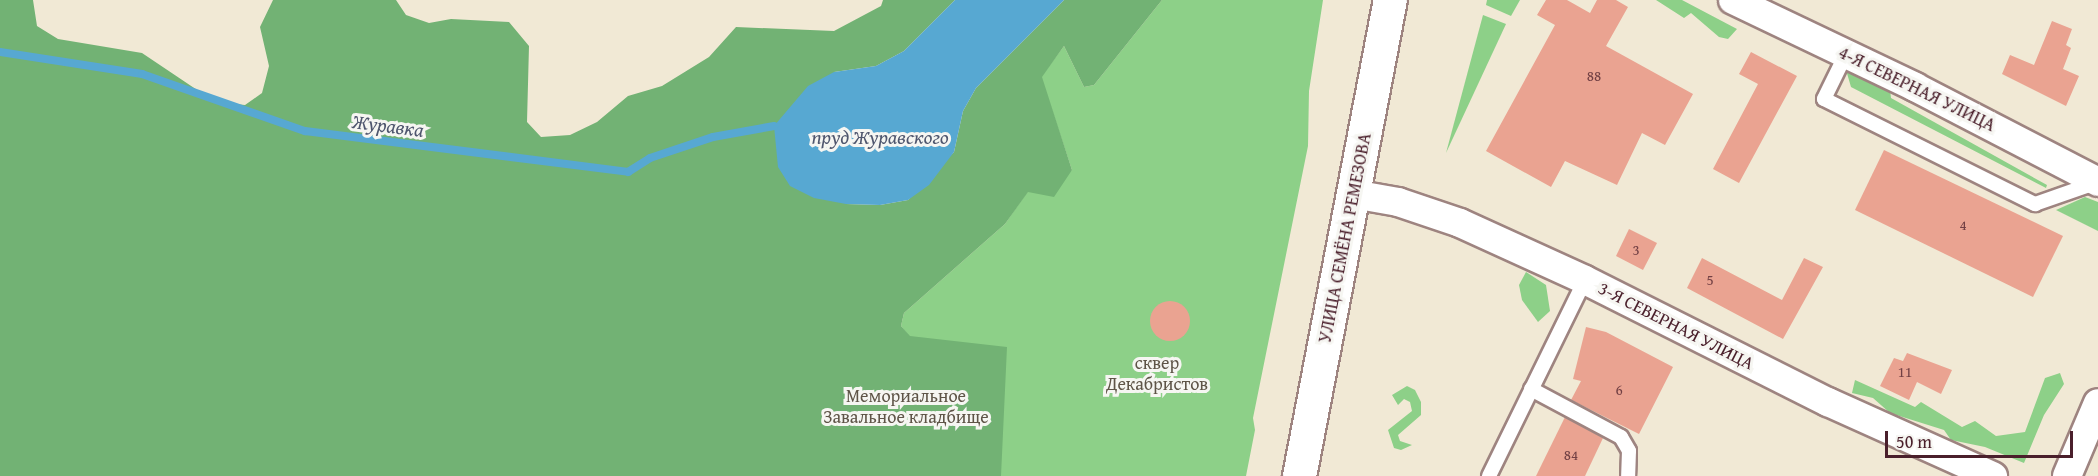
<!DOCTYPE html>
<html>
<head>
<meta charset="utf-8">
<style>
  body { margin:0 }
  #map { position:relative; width:2098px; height:476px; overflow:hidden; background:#f1e9d5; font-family:"Gentium Book Plus",serif }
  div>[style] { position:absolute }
  .green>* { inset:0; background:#8dd088 }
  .forest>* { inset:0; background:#72b274 }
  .water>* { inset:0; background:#57a8d2 }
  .stream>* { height:8px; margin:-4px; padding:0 4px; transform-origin:4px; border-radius:4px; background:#57a8d2 }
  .building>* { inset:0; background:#eaa391 }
  .round { border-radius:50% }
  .roads { filter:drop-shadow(2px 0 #9e8480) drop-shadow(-2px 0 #9e8480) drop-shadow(0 2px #9e8480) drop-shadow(0 -2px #9e8480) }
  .service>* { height:14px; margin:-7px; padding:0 7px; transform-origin:7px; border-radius:7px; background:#fff }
  .minor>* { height:28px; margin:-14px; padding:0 14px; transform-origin:14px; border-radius:14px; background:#fff }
  .primary>* { height:33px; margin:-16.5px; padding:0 16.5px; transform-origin:16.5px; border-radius:16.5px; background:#fff }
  span { translate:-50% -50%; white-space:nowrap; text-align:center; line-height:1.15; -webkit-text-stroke:6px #f6f6f2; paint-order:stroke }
  .number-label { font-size:15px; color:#724044 }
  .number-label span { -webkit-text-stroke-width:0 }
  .street-label { font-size:18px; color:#4a1f2b }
  .park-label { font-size:18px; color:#5e5447 }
  .water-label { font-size:20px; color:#4f566e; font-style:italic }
  .scale { position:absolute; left:1885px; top:431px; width:188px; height:27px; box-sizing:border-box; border:3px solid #4a1f2b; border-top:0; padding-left:8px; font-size:18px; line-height:21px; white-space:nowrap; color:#4a1f2b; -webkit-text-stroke:4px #f6f6f2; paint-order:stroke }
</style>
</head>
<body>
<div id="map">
  <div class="green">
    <i style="clip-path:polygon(1162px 0,1323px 0,1309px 91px,1308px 146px,1253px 418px,1255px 430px,1246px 476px,0 476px,0 463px,909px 336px,901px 326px,904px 313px,1005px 224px,1028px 191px,1072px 170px,1041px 77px,1064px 46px,1084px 87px,1094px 85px)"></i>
    <i style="clip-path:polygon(1487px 0,1520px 0,1511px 16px,1486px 5px)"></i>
    <i style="clip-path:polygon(1656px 0,1682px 0,1737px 29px,1728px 39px,1719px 37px,1691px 13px,1684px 18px)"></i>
    <i style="clip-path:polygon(1483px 15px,1506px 24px,1446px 153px)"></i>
    <i style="clip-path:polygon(1846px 70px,1863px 70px,1889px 80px,1891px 98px,2047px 185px,2046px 188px,1851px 87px)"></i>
    <i style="clip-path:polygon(2085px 197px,2098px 202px,2098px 231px,2056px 210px)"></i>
    <i style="clip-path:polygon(1526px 272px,1546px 285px,1550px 311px,1538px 322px,1522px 300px,1519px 285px)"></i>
    <i style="clip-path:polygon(2060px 373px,2064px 384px,2044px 415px,2024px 463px,1985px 447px,1951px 440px,1944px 430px,1890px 413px,1873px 398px,1852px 393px,1855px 380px,1915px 407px,1921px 402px,1962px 427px,1975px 421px,1996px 436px,2025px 432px,2045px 378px)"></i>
    <i style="clip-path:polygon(1407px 386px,1415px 390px,1421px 402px,1421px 415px,1398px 435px,1400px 441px,1412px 445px,1401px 450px,1394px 448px,1388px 430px,1412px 411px,1410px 402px,1404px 399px,1398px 405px,1392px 395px)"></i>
  </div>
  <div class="forest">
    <i style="clip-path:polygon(0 0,33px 0,37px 26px,58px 39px,142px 53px,215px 102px,245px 105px,262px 93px,269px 66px,260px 27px,273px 0,396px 0,406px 15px,429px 23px,451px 19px,509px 22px,529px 46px,527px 122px,541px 137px,570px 135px,597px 122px,628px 96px,662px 86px,709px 57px,736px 27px,834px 31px,881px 6px,883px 0,955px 0,904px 51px,876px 66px,834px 72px,846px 204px,880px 205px,908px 200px,954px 152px,963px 111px,976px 88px,1064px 0,1162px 0,1094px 85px,1084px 87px,1064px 46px,1042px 77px,1072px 170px,1054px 197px,1028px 192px,1005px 224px,904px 313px,901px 326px,910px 336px,1007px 347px,1001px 476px,0 476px)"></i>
  </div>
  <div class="water">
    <i style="clip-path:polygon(955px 0,1064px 0,976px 88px,963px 111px,954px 152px,929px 185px,908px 200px,880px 205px,846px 204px,814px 198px,790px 186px,778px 167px,774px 126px,808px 86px,834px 72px,876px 66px,904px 51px)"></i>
  </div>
  <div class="stream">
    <i style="left:0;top:52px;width:144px;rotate:8.8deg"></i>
    <i style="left:142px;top:74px;width:173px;rotate:19.3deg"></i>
    <i style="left:305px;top:131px;width:326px;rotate:7.2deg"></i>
    <i style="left:628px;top:172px;width:26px;rotate:-32deg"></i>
    <i style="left:650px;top:158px;width:66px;rotate:-18.4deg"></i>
    <i style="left:713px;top:137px;width:62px;rotate:-10.2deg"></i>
  </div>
  <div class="building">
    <i style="clip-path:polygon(1546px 0,1567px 0,1590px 13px,1597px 0,1616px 0,1628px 7px,1606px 46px,1693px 94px,1665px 145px,1642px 133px,1617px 185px,1565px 161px,1551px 187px,1486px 151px,1555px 25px,1537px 15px)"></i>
    <i style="clip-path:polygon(2052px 21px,2072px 29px,2066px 45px,2071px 48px,2063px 69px,2079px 76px,2066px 106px,2002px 74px,2010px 55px,2034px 65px)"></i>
    <i style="clip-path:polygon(1751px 52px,1797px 76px,1739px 183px,1713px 169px,1758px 84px,1739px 74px)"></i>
    <i style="clip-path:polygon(1884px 150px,2063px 236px,2033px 297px,1855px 210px)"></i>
    <i style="clip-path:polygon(1629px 229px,1657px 243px,1643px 270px,1616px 256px)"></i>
    <i style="clip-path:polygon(1702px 258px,1782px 300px,1804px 258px,1823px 267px,1783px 339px,1687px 288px)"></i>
    <i class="round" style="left:1150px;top:301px;width:40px;height:40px"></i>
    <i style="clip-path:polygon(1586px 327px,1606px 332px,1673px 367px,1639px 434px,1571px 400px,1581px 381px,1573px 379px)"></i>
    <i style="clip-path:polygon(1907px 353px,1952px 370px,1941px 394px,1917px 382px,1909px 400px,1880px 386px,1894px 358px,1903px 361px)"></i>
    <i style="clip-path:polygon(1565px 417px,1603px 438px,1585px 476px,1536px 476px)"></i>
  </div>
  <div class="roads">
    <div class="service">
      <i style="left:1846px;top:54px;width:50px;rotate:116.1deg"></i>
      <i style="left:1824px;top:99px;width:236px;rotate:26.5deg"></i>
      <i style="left:2035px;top:204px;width:64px;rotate:-19.3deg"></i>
      <i style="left:1531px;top:389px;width:102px;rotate:28.1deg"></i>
      <i style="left:1621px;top:437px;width:16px;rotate:60deg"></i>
      <i style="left:1629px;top:451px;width:25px;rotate:92deg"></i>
      <i style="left:1489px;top:476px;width:218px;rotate:-63.9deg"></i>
    </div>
    <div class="minor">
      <i style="left:1733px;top:0;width:202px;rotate:25.5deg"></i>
      <i style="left:1915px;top:87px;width:206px;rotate:27.4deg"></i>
      <i style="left:1353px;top:194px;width:46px;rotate:10.1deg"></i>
      <i style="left:1398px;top:202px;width:65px;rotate:18.7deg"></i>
      <i style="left:1460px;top:223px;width:137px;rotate:24.5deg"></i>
      <i style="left:1585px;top:280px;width:272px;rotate:26.7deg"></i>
      <i style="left:1828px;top:402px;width:181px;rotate:24.2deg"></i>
      <i style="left:2067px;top:476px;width:79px;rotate:-67deg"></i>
    </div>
    <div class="primary">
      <i style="left:1299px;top:476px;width:485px;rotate:-79.2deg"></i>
    </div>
  </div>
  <div class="number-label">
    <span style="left:1594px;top:76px">88</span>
    <span style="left:1963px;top:225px">4</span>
    <span style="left:1636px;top:250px">3</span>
    <span style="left:1710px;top:280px">5</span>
    <span style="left:1905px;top:372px">11</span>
    <span style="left:1619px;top:390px">6</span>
    <span style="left:1571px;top:455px">84</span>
  </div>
  <div class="street-label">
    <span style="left:1917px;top:89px;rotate:26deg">4-Я СЕВЕРНАЯ УЛИЦА</span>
    <span style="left:1345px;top:238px;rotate:-79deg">УЛИЦА СЕМЁНА РЕМЕЗОВА</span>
    <span style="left:1676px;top:326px;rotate:27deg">3-Я СЕВЕРНАЯ УЛИЦА</span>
  </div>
  <div class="park-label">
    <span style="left:1157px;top:374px">сквер<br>Декабристов</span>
    <span style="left:906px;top:407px">Мемориальное<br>Завальное кладбище</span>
  </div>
  <div class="water-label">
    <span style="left:388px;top:125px;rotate:7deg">Журавка</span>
    <span style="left:880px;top:136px">пруд Журавского</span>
  </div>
  <div class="scale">50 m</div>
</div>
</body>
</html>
